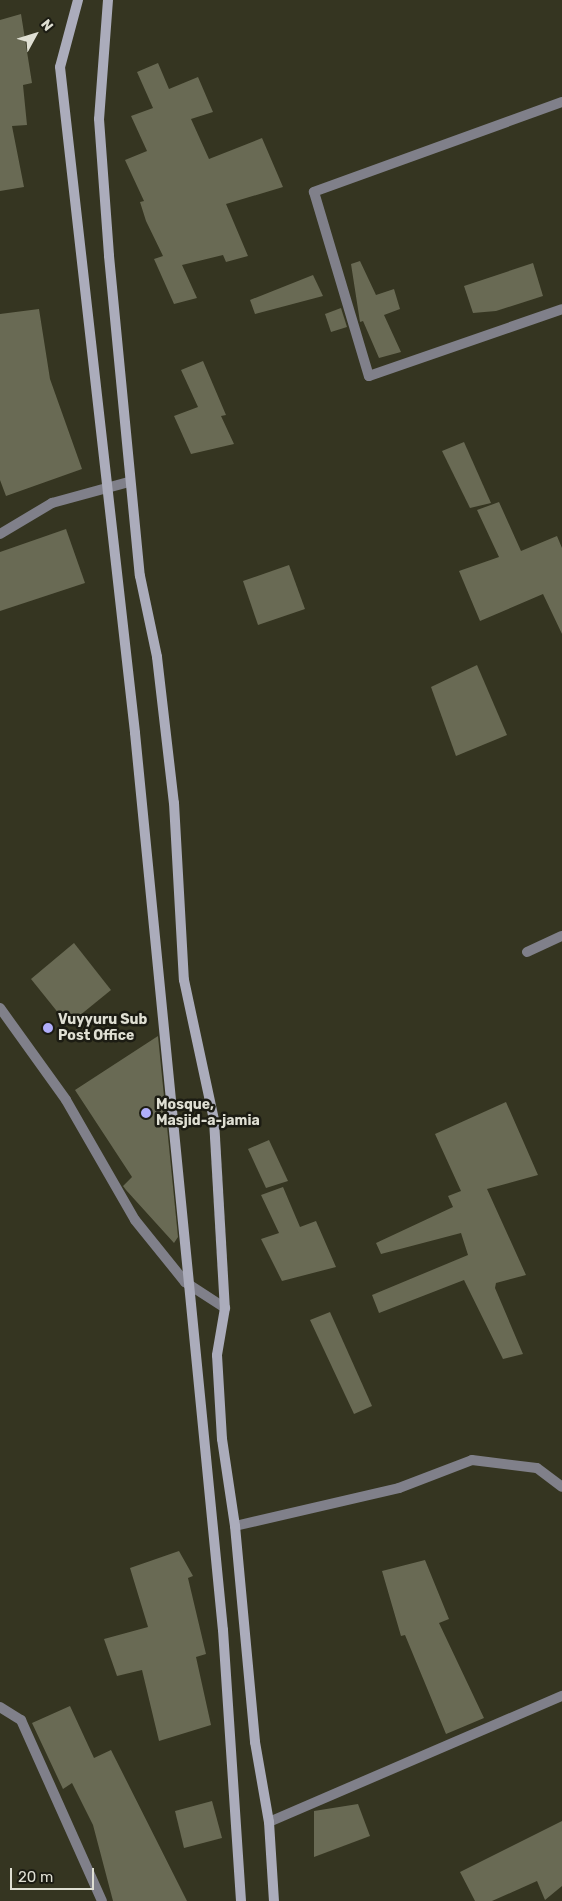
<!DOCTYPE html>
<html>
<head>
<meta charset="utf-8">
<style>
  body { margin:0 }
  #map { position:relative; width:562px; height:1901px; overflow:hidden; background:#353521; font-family:Rubik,sans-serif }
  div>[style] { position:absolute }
  .building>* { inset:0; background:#696a54 }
  .minor>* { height:10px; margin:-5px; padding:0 5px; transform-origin:5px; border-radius:5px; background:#80808a }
  .secondary>* { height:10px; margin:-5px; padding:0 5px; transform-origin:5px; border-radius:5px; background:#abacbb }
  .dots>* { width:14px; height:14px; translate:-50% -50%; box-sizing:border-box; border:2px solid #1c1c13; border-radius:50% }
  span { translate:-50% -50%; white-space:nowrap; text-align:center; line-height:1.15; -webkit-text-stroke:5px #1c1c13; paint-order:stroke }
  .poi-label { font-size:14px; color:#dfdfd3; font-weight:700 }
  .left { translate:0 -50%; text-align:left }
  .north { position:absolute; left:10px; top:10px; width:50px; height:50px; -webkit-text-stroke:4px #1c1c13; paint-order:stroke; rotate:51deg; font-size:14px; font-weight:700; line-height:20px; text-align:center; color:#dfdfd3 }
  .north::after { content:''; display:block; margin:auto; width:18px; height:22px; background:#dfdfd3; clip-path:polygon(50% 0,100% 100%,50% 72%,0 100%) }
  .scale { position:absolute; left:10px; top:1868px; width:84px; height:22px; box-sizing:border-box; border:2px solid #dfdfd3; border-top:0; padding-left:6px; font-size:15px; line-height:18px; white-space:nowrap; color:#dfdfd3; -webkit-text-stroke:4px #1c1c13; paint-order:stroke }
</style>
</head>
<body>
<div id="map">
  <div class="building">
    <i style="clip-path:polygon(21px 14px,32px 83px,23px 85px,27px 125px,12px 126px,24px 187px,0 191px,0 20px)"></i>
    <i style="clip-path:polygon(158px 63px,169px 89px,198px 77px,213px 112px,191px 119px,209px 159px,262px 138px,283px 187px,226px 204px,248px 256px,226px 262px,223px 255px,182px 265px,197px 298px,174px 304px,154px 259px,163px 256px,146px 221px,140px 202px,144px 201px,125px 160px,147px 151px,131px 116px,153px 108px,137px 72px)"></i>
    <i style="clip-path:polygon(360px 261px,376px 295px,394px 289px,400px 309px,384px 315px,401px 352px,379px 358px,363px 321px,360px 322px,351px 264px)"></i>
    <i style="clip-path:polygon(533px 263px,543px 296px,496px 311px,473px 313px,464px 286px)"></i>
    <i style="clip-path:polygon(313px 275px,323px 296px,255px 314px,250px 300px)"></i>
    <i style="clip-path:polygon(341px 308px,347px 327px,331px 332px,325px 314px)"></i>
    <i style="clip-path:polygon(39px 309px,50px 379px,82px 469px,6px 496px,0 480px,0 314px)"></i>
    <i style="clip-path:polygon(203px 361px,226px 415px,221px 416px,234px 444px,191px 454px,174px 416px,198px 407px,181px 370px)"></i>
    <i style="clip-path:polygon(464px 442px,491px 503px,470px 508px,442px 451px)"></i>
    <i style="clip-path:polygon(499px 502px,521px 551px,557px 536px,562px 548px,562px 634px,543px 594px,480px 621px,459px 571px,499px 557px,477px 510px)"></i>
    <i style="clip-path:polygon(66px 529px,85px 583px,0 611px,0 552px)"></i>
    <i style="clip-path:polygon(289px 565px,305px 609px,258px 625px,243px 581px)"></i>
    <i style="clip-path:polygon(477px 665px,507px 735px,456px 756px,431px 687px)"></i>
    <i style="clip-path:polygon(74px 943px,111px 990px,68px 1025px,31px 979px)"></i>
    <i style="clip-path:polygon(158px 1036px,178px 1237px,174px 1243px,126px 1190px,123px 1186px,132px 1177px,75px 1090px)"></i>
    <i style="clip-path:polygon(506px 1102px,538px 1175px,487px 1189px,526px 1275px,496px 1283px,495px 1288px,523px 1354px,503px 1359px,464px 1280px,379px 1313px,372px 1295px,468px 1255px,461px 1233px,381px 1254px,376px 1243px,453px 1207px,448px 1196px,461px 1191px,435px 1134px)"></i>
    <i style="clip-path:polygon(269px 1140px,288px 1181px,266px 1188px,248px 1149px)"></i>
    <i style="clip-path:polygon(283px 1187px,300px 1227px,316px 1221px,336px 1267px,282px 1281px,261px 1239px,279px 1233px,261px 1195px)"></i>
    <i style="clip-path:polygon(330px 1312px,372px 1406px,354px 1414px,310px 1320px)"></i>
    <i style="clip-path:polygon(179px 1551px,193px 1576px,188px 1578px,206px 1654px,196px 1657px,211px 1725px,159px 1741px,142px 1670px,117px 1676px,104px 1639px,148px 1627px,130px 1568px)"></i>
    <i style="clip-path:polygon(425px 1560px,449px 1619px,439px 1623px,484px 1718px,446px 1734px,405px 1635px,401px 1636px,382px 1571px)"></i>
    <i style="clip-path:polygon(70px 1706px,94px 1758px,111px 1750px,187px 1901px,113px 1901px,93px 1825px,72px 1783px,63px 1789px,32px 1723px)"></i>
    <i style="clip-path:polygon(212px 1801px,222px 1838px,184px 1848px,175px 1811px)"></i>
    <i style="clip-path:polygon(358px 1804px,370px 1836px,314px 1857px,314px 1811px)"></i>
    <i style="clip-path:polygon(562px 1821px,562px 1886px,545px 1900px,537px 1881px,492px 1901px,475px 1901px,460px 1872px)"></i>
  </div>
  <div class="minor">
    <i style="left:562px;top:102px;width:264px;rotate:160.1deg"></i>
    <i style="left:314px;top:192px;width:192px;rotate:73.4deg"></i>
    <i style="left:369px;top:376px;width:204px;rotate:-19.1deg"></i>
    <i style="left:0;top:534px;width:61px;rotate:-30.8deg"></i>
    <i style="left:52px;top:503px;width:80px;rotate:-15.3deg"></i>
    <i style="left:527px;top:952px;width:38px;rotate:-25deg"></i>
    <i style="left:0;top:1008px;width:113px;rotate:54.3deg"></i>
    <i style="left:66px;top:1100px;width:138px;rotate:60.1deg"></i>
    <i style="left:135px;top:1220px;width:80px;rotate:51.1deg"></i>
    <i style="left:185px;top:1282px;width:48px;rotate:33deg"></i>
    <i style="left:235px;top:1526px;width:168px;rotate:-13deg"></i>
    <i style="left:399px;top:1488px;width:78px;rotate:-21deg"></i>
    <i style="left:472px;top:1460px;width:65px;rotate:7deg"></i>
    <i style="left:537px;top:1468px;width:31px;rotate:37deg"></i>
    <i style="left:0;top:1707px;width:25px;rotate:32deg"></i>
    <i style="left:21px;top:1720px;width:198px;rotate:65.9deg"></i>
    <i style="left:269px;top:1822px;width:319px;rotate:-23.3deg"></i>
  </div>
  <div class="secondary">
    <i style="left:78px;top:0;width:69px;rotate:105deg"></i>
    <i style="left:60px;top:67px;width:670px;rotate:83.57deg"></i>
    <i style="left:135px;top:733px;width:901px;rotate:84.4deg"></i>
    <i style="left:223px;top:1630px;width:272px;rotate:86.2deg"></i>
    <i style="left:108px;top:0;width:119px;rotate:94.3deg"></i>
    <i style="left:99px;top:119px;width:137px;rotate:85.8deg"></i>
    <i style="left:109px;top:256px;width:321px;rotate:84.5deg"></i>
    <i style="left:140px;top:576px;width:83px;rotate:78.1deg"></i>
    <i style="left:157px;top:657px;width:147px;rotate:83.4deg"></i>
    <i style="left:174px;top:803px;width:177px;rotate:86.8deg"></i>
    <i style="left:184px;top:980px;width:143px;rotate:77.9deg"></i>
    <i style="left:214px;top:1120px;width:188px;rotate:86.7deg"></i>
    <i style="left:225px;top:1308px;width:48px;rotate:99.7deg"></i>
    <i style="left:217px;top:1355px;width:84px;rotate:86.6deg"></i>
    <i style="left:222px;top:1439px;width:88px;rotate:81.5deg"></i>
    <i style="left:235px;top:1526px;width:217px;rotate:84.7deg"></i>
    <i style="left:255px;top:1742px;width:81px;rotate:80.1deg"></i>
    <i style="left:269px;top:1822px;width:79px;rotate:86.4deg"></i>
  </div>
  <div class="dots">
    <i style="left:48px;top:1028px;background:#b0aefa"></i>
    <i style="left:146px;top:1113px;background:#b0aefa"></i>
  </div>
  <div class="poi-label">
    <span class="left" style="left:58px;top:1028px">Vuyyuru Sub<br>Post Office</span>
    <span class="left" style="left:156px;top:1113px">Mosque,<br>Masjid-a-jamia</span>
  </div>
  <div class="north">N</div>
  <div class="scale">20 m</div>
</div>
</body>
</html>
